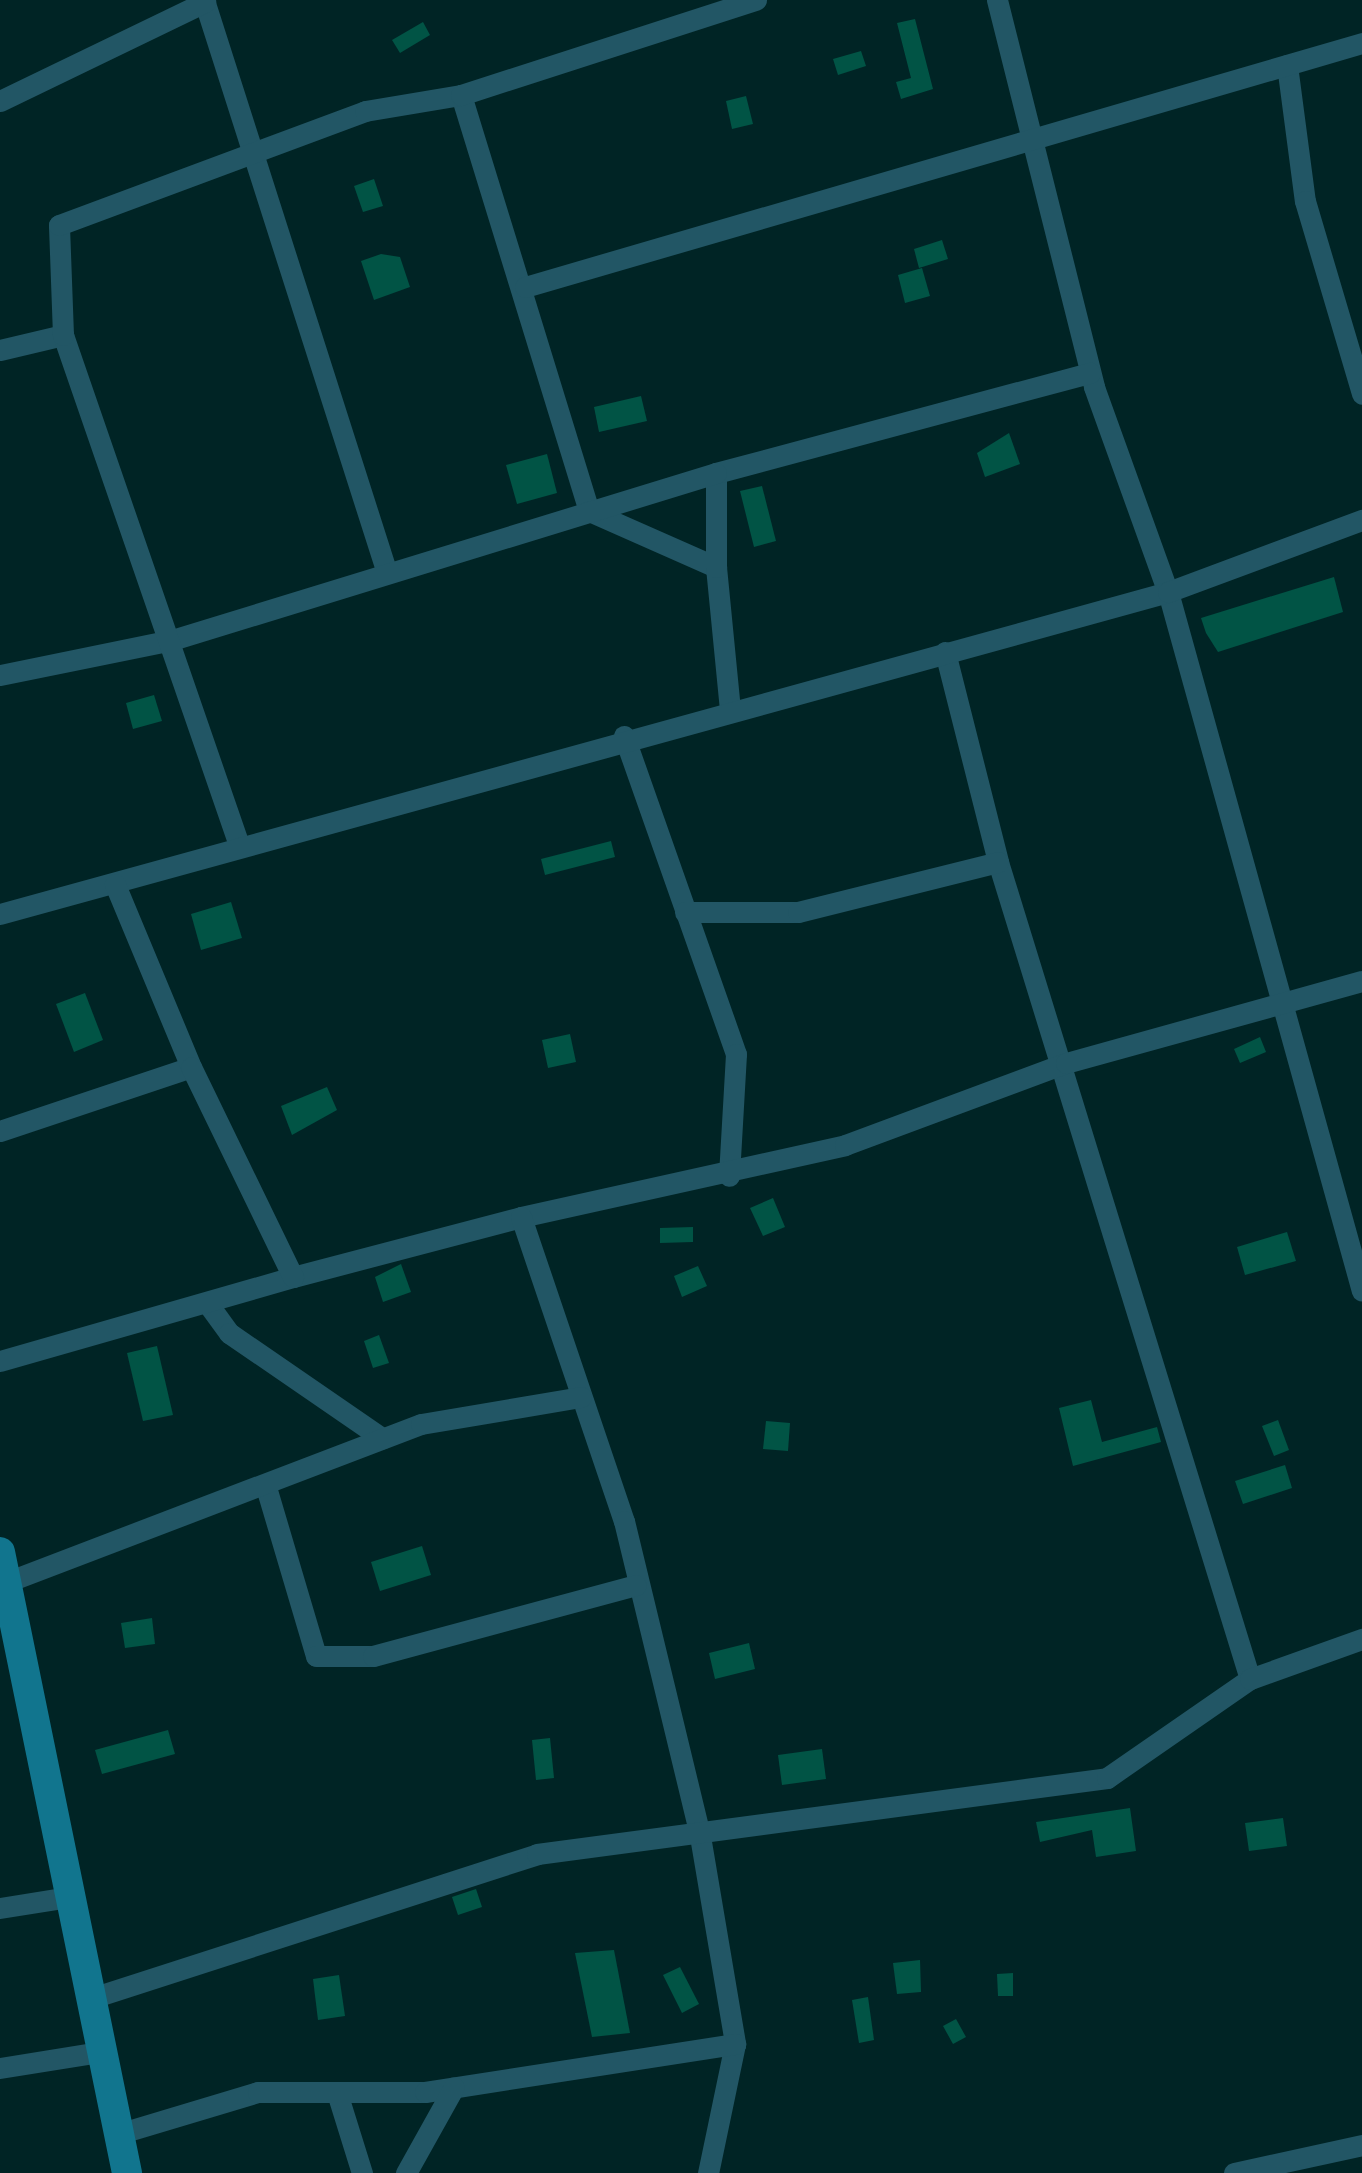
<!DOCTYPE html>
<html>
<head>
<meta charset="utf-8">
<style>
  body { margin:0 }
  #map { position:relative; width:1362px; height:2173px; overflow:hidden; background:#002425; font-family:"Titillium Web",sans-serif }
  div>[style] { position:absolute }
  .building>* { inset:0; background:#015445 }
  .street>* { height:21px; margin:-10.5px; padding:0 10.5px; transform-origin:10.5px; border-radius:10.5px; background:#225665 }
  .secondary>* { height:30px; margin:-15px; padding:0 15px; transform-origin:15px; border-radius:15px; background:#11758e }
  span { translate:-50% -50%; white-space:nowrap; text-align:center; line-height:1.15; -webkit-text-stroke:9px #010b0b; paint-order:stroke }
</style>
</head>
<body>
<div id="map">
  <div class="building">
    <i style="clip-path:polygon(915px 19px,933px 89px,901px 99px,896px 82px,911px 78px,897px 23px)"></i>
    <i style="clip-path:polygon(423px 22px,430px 35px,400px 53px,392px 40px)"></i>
    <i style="clip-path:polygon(861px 51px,866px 66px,838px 75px,833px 59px)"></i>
    <i style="clip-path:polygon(746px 96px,753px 124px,732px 129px,726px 101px)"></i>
    <i style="clip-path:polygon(374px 179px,383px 206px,363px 212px,354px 186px)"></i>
    <i style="clip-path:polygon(942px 240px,948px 259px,919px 268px,914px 249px)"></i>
    <i style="clip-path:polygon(381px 254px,400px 257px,410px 287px,374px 300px,361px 261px)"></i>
    <i style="clip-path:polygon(922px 268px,930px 296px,905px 303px,898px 275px)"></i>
    <i style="clip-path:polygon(641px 396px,647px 421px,599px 432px,594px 407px)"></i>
    <i style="clip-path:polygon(1009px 433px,1020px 464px,985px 477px,977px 453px)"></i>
    <i style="clip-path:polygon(547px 454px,557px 493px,517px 504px,506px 465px)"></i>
    <i style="clip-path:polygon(762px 486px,776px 541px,754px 547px,740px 491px)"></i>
    <i style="clip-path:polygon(1334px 577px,1343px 612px,1218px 652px,1206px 633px,1201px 618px)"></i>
    <i style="clip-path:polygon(154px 695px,162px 721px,133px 729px,126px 703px)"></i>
    <i style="clip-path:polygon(611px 841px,615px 857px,545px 875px,541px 859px)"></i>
    <i style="clip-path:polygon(231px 902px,242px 938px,201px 950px,191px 914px)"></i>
    <i style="clip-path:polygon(85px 993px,103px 1040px,74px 1052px,56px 1004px)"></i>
    <i style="clip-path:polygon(570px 1034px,576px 1062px,548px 1068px,542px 1040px)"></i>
    <i style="clip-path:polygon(1260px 1037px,1266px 1052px,1240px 1063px,1234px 1049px)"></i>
    <i style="clip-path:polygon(327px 1087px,337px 1110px,292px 1135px,281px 1106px)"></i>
    <i style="clip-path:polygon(773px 1198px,785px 1227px,763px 1236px,750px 1208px)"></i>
    <i style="clip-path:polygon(693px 1227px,693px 1242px,660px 1243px,660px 1228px)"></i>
    <i style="clip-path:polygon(1287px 1232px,1296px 1261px,1245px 1275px,1237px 1247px)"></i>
    <i style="clip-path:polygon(401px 1264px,411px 1292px,383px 1302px,375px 1277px)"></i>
    <i style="clip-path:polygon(698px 1266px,707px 1286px,682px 1297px,674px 1276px)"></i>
    <i style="clip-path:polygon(379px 1335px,389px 1363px,373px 1368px,364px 1341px)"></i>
    <i style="clip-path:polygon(157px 1346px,173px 1415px,143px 1421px,127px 1353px)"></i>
    <i style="clip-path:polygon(1091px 1400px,1102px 1442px,1157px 1427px,1161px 1442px,1073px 1466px,1059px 1408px)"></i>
    <i style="clip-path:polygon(1278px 1420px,1289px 1450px,1274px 1456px,1262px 1426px)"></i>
    <i style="clip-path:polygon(766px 1421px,790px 1423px,788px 1451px,763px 1449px)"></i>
    <i style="clip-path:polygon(1285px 1465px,1292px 1488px,1243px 1504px,1235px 1481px)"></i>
    <i style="clip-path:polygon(422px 1546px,431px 1575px,380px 1591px,371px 1562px)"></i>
    <i style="clip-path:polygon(152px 1618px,155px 1644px,125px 1648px,121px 1623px)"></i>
    <i style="clip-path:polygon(749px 1643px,755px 1669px,715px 1679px,709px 1653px)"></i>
    <i style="clip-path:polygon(168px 1730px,175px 1754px,102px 1774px,95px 1750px)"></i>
    <i style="clip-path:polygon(550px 1738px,554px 1778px,536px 1780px,532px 1740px)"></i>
    <i style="clip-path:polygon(822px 1749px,826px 1779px,782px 1785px,778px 1755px)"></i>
    <i style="clip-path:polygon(1130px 1808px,1136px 1851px,1096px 1857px,1092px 1830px,1040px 1842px,1036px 1822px)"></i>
    <i style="clip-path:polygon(1283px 1818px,1287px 1846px,1249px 1851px,1245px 1823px)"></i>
    <i style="clip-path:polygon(476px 1889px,482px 1907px,458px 1915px,452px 1897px)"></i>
    <i style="clip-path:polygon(614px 1950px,630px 2033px,592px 2037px,575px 1953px)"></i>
    <i style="clip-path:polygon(920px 1960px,921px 1992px,897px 1994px,893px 1963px)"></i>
    <i style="clip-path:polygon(680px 1967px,699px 2004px,682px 2013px,663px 1975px)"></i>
    <i style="clip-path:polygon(1013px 1973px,1013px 1996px,998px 1996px,997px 1974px)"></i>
    <i style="clip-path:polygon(339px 1975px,345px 2016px,318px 2020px,313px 1979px)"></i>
    <i style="clip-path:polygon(868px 1997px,874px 2040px,859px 2043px,852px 2000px)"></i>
    <i style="clip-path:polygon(956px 2019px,966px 2037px,953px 2044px,943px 2026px)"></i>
  </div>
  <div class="street">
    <i style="left:204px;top:0;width:598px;rotate:72.29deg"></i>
    <i style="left:997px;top:0;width:399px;rotate:75.9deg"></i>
    <i style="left:1094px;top:387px;width:218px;rotate:70.2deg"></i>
    <i style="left:1168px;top:592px;width:725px;rotate:74.49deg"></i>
    <i style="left:1287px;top:65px;width:137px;rotate:82.5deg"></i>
    <i style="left:1305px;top:201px;width:201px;rotate:73.5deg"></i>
    <i style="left:461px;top:95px;width:435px;rotate:72.9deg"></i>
    <i style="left:589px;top:511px;width:139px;rotate:23.8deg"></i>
    <i style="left:716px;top:567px;width:145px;rotate:84.4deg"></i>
    <i style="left:0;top:101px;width:228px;rotate:-25.8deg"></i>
    <i style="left:525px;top:287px;width:872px;rotate:-16.25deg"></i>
    <i style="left:0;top:350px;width:65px;rotate:-13.4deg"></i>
    <i style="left:716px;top:567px;width:94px;rotate:-90deg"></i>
    <i style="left:716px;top:473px;width:387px;rotate:-15deg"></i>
    <i style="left:945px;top:652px;width:217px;rotate:75.8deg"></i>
    <i style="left:998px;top:862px;width:855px;rotate:72.86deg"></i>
    <i style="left:0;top:675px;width:176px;rotate:-11.5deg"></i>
    <i style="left:172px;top:640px;width:569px;rotate:-17.07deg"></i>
    <i style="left:624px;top:736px;width:337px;rotate:70.6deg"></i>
    <i style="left:736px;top:1054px;width:122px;rotate:93.3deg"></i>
    <i style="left:239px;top:845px;width:540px;rotate:-109.04deg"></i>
    <i style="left:63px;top:335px;width:110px;rotate:-92.1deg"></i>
    <i style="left:59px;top:225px;width:327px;rotate:-20.4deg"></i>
    <i style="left:365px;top:111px;width:97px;rotate:-9.5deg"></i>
    <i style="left:461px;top:95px;width:310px;rotate:-17.9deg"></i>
    <i style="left:685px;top:912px;width:113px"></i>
    <i style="left:798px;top:912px;width:206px;rotate:-14deg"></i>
    <i style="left:0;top:914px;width:1212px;rotate:-15.41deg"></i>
    <i style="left:1168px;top:592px;width:207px;rotate:-20.4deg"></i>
    <i style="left:0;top:1131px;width:201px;rotate:-18.5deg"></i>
    <i style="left:191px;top:1067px;width:198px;rotate:-112.6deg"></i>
    <i style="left:521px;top:1217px;width:332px;rotate:-12.5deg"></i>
    <i style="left:845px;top:1145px;width:236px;rotate:-20.4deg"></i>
    <i style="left:1066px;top:1063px;width:307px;rotate:-15.5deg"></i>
    <i style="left:293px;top:1277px;width:236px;rotate:-14.7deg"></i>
    <i style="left:521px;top:1217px;width:321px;rotate:71.3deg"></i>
    <i style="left:624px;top:1521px;width:324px;rotate:76.4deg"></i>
    <i style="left:700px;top:1836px;width:211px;rotate:80.4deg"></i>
    <i style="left:735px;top:2044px;width:132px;rotate:101.8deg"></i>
    <i style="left:208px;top:1304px;width:36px;rotate:54deg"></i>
    <i style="left:229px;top:1333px;width:186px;rotate:34.5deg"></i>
    <i style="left:0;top:1361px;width:305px;rotate:-16deg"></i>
    <i style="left:293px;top:1277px;width:233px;rotate:-115.9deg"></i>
    <i style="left:266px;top:1487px;width:176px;rotate:73.5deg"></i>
    <i style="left:316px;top:1656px;width:57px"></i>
    <i style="left:373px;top:1656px;width:272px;rotate:-15.1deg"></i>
    <i style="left:7px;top:1582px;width:443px;rotate:-20.9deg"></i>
    <i style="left:421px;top:1424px;width:162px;rotate:-9.6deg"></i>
    <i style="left:0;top:1908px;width:64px;rotate:-9deg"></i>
    <i style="left:92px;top:1998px;width:468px;rotate:-17.9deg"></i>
    <i style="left:537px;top:1854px;width:575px;rotate:-7.59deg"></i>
    <i style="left:1107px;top:1778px;width:174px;rotate:-34.7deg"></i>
    <i style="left:1250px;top:1679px;width:119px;rotate:-19.7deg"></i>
    <i style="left:0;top:2068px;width:100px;rotate:-9.2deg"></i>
    <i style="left:338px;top:2096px;width:81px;rotate:72.7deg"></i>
    <i style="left:118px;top:2134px;width:146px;rotate:-16.7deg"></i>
    <i style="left:258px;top:2092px;width:167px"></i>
    <i style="left:425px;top:2092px;width:314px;rotate:-8.8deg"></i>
    <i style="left:406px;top:2173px;width:98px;rotate:-60.8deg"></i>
    <i style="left:1234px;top:2173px;width:131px;rotate:-12.3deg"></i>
  </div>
  <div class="secondary">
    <i style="left:0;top:1552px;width:634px;rotate:78.44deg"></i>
  </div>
</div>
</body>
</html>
